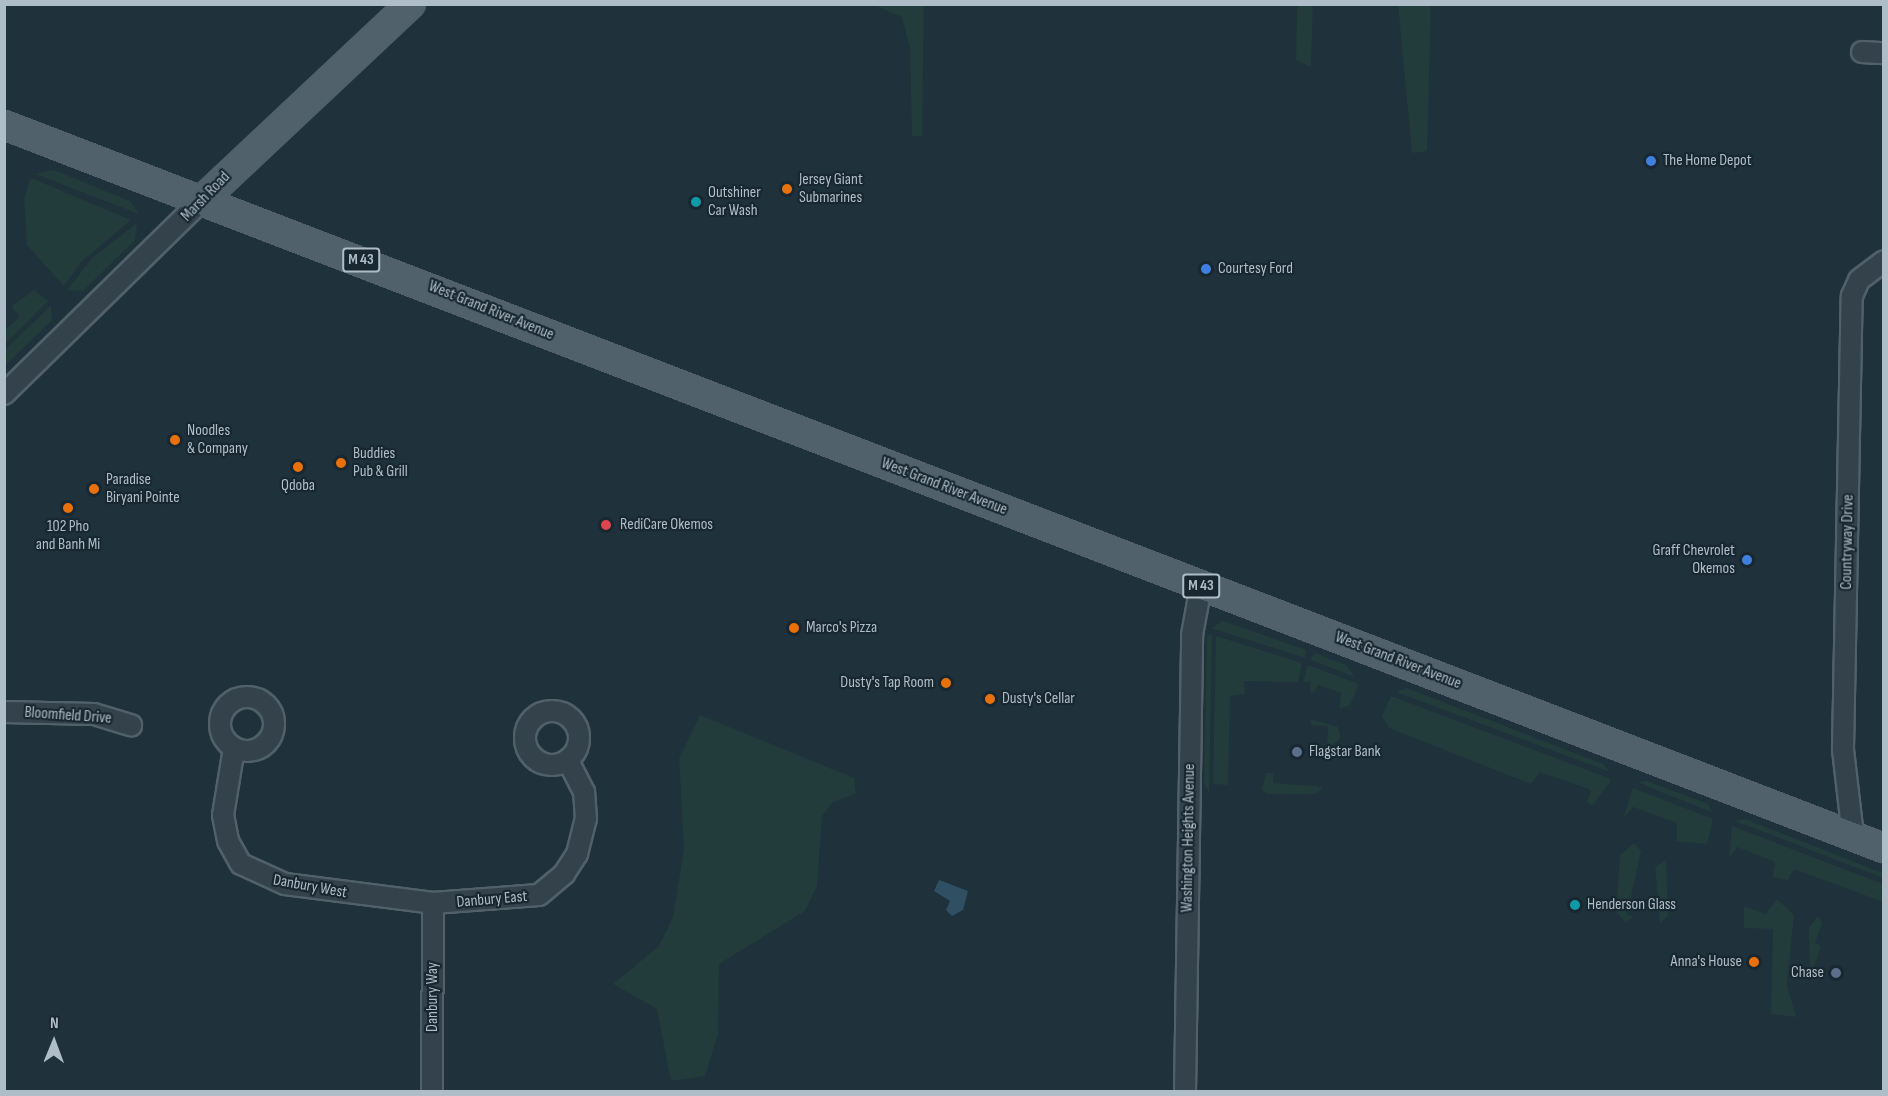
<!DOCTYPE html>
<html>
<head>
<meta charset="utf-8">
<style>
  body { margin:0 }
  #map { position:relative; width:1888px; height:1096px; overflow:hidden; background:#1f313b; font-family:"Sofia Sans Condensed",sans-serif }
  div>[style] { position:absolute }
  .green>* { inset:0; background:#213c3a }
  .water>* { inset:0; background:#304f62 }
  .roads { filter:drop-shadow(2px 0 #516069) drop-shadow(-2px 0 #516069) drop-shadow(0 2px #516069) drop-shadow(0 -2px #516069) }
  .minor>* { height:20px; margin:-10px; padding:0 10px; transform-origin:10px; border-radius:10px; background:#33424b }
  .minor>.ring { margin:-10px; padding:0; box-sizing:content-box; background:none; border:20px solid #33424b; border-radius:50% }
  .major>* { height:26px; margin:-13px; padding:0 13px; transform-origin:13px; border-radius:13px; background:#51616c }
  .dots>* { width:16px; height:16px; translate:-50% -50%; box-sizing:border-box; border:3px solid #192730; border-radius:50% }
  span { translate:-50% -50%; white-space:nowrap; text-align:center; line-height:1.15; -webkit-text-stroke:4.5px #192730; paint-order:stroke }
  .shield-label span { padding:2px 4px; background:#192730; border:2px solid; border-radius:4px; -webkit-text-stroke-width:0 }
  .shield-label { font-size:15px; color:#aebdc8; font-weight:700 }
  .poi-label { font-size:16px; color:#aebdc8 }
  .left { translate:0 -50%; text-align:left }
  .right { translate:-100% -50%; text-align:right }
  .street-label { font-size:16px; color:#aebdc8 }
  .frame { position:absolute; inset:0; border:6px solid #aebdc8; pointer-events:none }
  .north { position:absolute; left:24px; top:1012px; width:60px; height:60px; -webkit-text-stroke:4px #192730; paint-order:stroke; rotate:1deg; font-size:16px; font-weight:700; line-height:24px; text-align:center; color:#aebdc8 }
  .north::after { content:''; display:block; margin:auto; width:21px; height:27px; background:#aebdc8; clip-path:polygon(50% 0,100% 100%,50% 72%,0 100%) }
</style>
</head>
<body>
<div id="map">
  <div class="green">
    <i style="clip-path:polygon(874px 5px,924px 5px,922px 136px,912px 136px,910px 48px,902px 17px)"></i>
    <i style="clip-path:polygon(1297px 5px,1313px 5px,1311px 67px,1296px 60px)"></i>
    <i style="clip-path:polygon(1398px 5px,1431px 5px,1427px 151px,1412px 153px)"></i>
    <i style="clip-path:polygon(54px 170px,130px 201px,139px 214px,35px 174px)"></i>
    <i style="clip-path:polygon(31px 178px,131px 220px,81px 262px,64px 286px,27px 245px,24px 197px)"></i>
    <i style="clip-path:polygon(137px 223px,135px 240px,83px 291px,67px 290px,92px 258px)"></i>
    <i style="clip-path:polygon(34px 290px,48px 301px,5px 344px,5px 330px,20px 316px,11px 307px)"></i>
    <i style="clip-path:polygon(51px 305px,52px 320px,5px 366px,5px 350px)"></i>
    <i style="clip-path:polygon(1223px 621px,1306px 650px,1305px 658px,1211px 628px)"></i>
    <i style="clip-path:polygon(1207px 634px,1212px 635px,1209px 792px,1204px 784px)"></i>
    <i style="clip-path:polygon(1216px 636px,1302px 663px,1298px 682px,1244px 681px,1245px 694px,1230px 696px,1228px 785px,1213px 784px)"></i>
    <i style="clip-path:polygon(1315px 653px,1346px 665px,1355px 677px,1310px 660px)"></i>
    <i style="clip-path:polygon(1308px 665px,1359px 684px,1350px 705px,1339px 709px,1341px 693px,1319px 685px,1311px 695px,1310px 682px,1303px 682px)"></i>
    <i style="clip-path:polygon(1407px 688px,1603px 764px,1610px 772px,1396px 692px)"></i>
    <i style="clip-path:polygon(1391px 696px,1611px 779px,1610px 782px,1592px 806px,1587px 802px,1591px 790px,1540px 772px,1531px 784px,1389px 728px,1382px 716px)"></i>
    <i style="clip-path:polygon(700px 715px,854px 778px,856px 793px,832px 803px,822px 816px,817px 886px,805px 911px,719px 964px,718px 1034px,705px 1076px,671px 1081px,657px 1009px,613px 984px,659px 946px,673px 917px,684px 849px,679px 759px)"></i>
    <i style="clip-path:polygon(1311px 719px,1338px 727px,1341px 738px,1327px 749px,1328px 726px,1311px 725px)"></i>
    <i style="clip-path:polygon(1266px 773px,1273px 773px,1273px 783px,1323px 787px,1316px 794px,1268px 794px,1262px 790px)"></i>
    <i style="clip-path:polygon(1647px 781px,1708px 804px,1713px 813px,1637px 782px)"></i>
    <i style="clip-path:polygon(1633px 788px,1713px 819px,1707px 844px,1677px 841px,1677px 823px,1633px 807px,1623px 819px)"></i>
    <i style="clip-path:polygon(1745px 819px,1883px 873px,1883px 878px,1735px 821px)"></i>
    <i style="clip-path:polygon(1732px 826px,1883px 884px,1883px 902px,1794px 869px,1788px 880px,1773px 877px,1775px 862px,1737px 847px,1729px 859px)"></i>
    <i style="clip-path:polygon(1634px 843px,1641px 851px,1627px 915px,1634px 916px,1625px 922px,1616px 912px,1620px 855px)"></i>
    <i style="clip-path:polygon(1666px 860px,1668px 916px,1660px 923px,1655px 867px)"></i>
    <i style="clip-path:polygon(1777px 899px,1794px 915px,1787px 985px,1796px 1017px,1771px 1014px,1773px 929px,1744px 928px,1744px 906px,1766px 914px)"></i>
    <i style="clip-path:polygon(1818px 916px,1822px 923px,1815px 943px,1821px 946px,1810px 979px,1809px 927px)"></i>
  </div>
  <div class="water">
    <i style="clip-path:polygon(939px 880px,968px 891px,963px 910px,952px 916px,946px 910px,950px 901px,934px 891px)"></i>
  </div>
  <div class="roads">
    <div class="minor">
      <i style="left:1862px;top:52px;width:22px;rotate:3deg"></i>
      <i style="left:4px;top:394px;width:279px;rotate:-44.4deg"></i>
      <i class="ring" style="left:220px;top:697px;width:34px;height:34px"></i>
      <i class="ring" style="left:525px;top:711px;width:34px;height:34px"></i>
      <i style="left:4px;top:712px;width:90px;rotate:1.3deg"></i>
      <i style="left:94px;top:714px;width:39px;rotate:17deg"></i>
      <i style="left:234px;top:748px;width:68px;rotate:99.3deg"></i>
      <i style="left:223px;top:815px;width:26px;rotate:79deg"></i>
      <i style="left:228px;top:841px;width:26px;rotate:61deg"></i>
      <i style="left:241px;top:864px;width:48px;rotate:24.4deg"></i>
      <i style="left:285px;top:884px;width:149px;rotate:7.3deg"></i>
      <i style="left:433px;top:903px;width:106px;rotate:-4.3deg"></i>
      <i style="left:539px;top:895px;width:33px;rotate:-40deg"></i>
      <i style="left:564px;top:874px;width:24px;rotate:-57deg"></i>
      <i style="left:577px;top:854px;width:36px;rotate:-76deg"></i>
      <i style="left:586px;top:819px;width:27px;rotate:-94deg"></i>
      <i style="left:584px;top:792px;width:36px;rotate:-117deg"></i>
      <i style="left:1853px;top:836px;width:88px;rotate:-96.6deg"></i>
      <i style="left:1843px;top:749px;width:453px;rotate:-88.9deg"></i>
      <i style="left:1852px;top:296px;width:17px;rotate:-66deg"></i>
      <i style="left:1859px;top:280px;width:31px;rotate:-37deg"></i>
      <i style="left:432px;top:1092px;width:189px;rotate:-89.7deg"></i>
      <i style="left:1185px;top:1092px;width:457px;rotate:-89.1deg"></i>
      <i style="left:1192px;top:635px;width:50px;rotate:-79.6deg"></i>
    </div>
    <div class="major">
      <i style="left:4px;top:125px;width:2014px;rotate:21.04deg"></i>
      <i style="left:203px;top:199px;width:285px;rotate:-43.2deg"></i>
    </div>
  </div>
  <div class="dots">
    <i style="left:1651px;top:161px;background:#3f7fe0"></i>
    <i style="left:787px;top:189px;background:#e8710a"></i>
    <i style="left:696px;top:202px;background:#0f9aa8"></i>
    <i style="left:1206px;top:269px;background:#3f7fe0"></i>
    <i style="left:175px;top:440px;background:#e8710a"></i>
    <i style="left:341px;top:463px;background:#e8710a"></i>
    <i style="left:298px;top:467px;background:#e8710a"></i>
    <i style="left:94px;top:489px;background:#e8710a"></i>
    <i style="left:68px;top:508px;background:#e8710a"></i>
    <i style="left:606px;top:525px;background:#e0444e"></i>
    <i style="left:1747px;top:560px;background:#3f7fe0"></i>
    <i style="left:794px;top:628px;background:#e8710a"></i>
    <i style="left:946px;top:683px;background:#e8710a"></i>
    <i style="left:990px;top:699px;background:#e8710a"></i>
    <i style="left:1297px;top:752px;background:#5c6f8a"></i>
    <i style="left:1575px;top:905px;background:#0f9aa8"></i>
    <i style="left:1754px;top:962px;background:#e8710a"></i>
    <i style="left:1836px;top:973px;background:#5c6f8a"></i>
  </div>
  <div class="shield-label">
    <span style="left:361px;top:260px">M 43</span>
    <span style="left:1201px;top:586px">M 43</span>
  </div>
  <div class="poi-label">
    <span class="left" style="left:1663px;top:161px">The Home Depot</span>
    <span class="left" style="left:799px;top:189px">Jersey Giant<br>Submarines</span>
    <span class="left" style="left:708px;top:202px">Outshiner<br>Car Wash</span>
    <span class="left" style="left:1218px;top:269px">Courtesy Ford</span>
    <span class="left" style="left:187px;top:440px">Noodles<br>&amp; Company</span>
    <span class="left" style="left:353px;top:463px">Buddies<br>Pub &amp; Grill</span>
    <span class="left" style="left:106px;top:489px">Paradise<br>Biryani Pointe</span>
    <span style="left:298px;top:486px">Qdoba</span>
    <span class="left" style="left:620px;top:525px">RediCare Okemos</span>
    <span style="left:68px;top:536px">102 Pho<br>and Banh Mi</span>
    <span class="right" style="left:1735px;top:560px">Graff Chevrolet<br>Okemos</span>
    <span class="left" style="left:806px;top:628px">Marco's Pizza</span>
    <span class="right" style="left:934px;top:683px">Dusty's Tap Room</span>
    <span class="left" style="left:1002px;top:699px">Dusty's Cellar</span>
    <span class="left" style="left:1309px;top:752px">Flagstar Bank</span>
    <span class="left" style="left:1587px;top:905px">Henderson Glass</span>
    <span class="right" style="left:1742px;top:962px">Anna's House</span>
    <span class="right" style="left:1824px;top:973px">Chase</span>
  </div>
  <div class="street-label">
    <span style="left:206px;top:197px;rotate:-46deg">Marsh Road</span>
    <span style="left:491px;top:311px;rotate:22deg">West Grand River Avenue</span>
    <span style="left:944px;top:487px;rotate:21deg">West Grand River Avenue</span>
    <span style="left:1848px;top:542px;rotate:-89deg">Countryway Drive</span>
    <span style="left:1398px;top:661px;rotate:21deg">West Grand River Avenue</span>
    <span style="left:68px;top:716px;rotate:4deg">Bloomfield Drive</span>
    <span style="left:1189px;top:838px;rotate:-89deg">Washington Heights Avenue</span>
    <span style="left:310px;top:887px;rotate:10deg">Danbury West</span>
    <span style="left:492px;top:900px;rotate:-5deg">Danbury East</span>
    <span style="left:433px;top:997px;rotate:-90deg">Danbury Way</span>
  </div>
  <div class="frame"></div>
  <div class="north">N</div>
</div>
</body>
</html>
